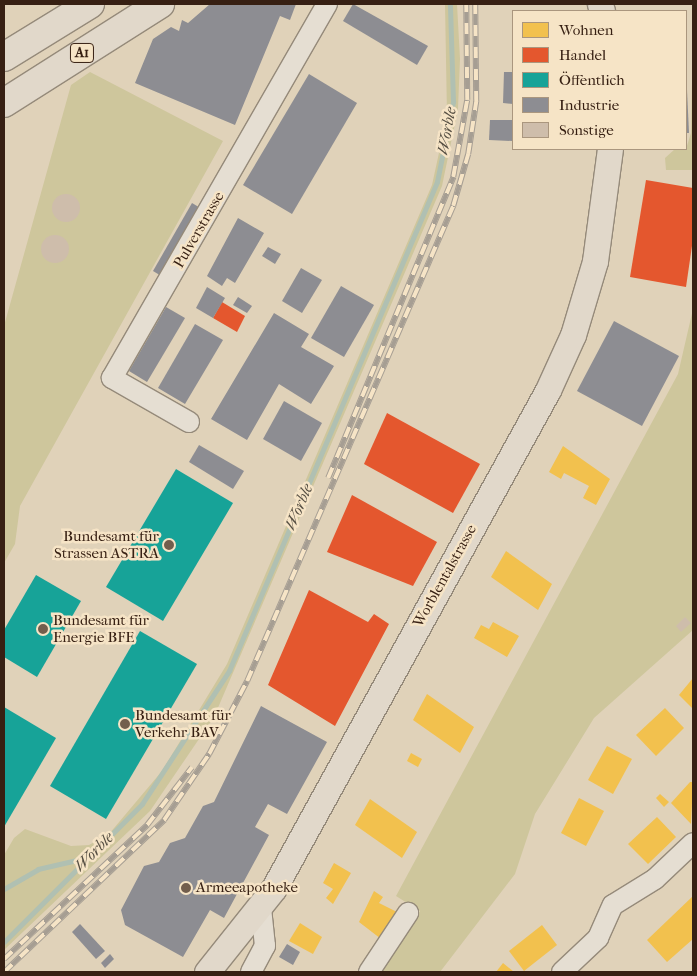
<!DOCTYPE html>
<html>
<head>
<meta charset="utf-8">
<style>
  body { margin:0 }
  #map { position:relative; width:697px; height:976px; overflow:hidden; background:#e0d2b9; font-family:"IM FELL French Canon",serif }
  div>[style] { position:absolute }
  .green>* { inset:0; background:#cec69c }
  .homes>* { inset:0; background:#f2c14e }
  .shops>* { inset:0; background:#e4572e }
  .public>* { inset:0; background:#17a398 }
  .industry>* { inset:0; background:#8d8d92 }
  .stream>* { height:4.5px; margin:-2.25px; padding:0 2.25px; transform-origin:2.25px; border-radius:2.25px; background:#b0c0b2 }
  .building>* { inset:0; background:#cebdab }
  .round { border-radius:50% }
  .roads { filter:drop-shadow(1px 0 #958a7a) drop-shadow(-1px 0 #958a7a) drop-shadow(0 1px #958a7a) drop-shadow(0 -1px #958a7a) }
  .minor>* { height:20px; margin:-10px; padding:0 10px; transform-origin:10px; border-radius:10px; background:#e5ded2 }
  .major>* { height:25px; margin:-12.5px; padding:0 12.5px; transform-origin:12.5px; border-radius:12.5px; background:#e1d8ca }
  .highway>* { height:28px; margin:-14px; padding:0 14px; transform-origin:14px; border-radius:14px; background:#e1d8ca }
  .rail>* { height:5.5px; margin-top:-2.75px; transform-origin:0; background:repeating-linear-gradient(90deg,#f6e4c6 0 11px,#a69e93 0 22px); box-sizing:border-box; border-block:1px solid #a69e93 }
  .dots>* { width:14px; height:14px; translate:-50% -50%; box-sizing:border-box; border:2px solid #f6e4c6; border-radius:50% }
  span { translate:-50% -50%; white-space:nowrap; text-align:center; line-height:1.15; -webkit-text-stroke:5px #f6e4c6; paint-order:stroke }
  .shield-label span { padding:1px 4px; background:#f6e4c6; border:1px solid; border-radius:4px; -webkit-text-stroke-width:0 }
  .shield-label { font-size:14px; color:#372013; font-weight:700 }
  .street-label { font-size:15px; color:#372013 }
  .poi-label { font-size:15px; color:#372013 }
  .right { translate:-100% -50%; text-align:right }
  .left { translate:0 -50%; text-align:left }
  .water-label { font-size:16px; color:#554e42; font-style:italic }
  .frame { position:absolute; inset:0; border:5px solid #372013; pointer-events:none }
  .legend { position:absolute; left:512px; top:10px; width:175px; height:140px; box-sizing:border-box; background:#f6e4c6; border:1px solid #aa967e; margin:0; padding:6px 9px; list-style:none; font-size:15px; color:#372013 }
  .legend li { display:flex; align-items:center; gap:10px; height:25px }
  .legend b { width:25px; border:1px solid #aa967e }
</style>
</head>
<body>
<div id="map">
  <div class="green">
    <i style="clip-path:polygon(445px 4px,457px 4px,460px 59px,458px 109px,442px 186px,214px 717px,150px 811px,4px 950px,4px 855px,14px 838px,25px 829px,71px 846px,89px 845px,109px 834px,162px 771px,227px 664px,432px 185px,447px 116px)"></i>
    <i style="clip-path:polygon(693px 29px,693px 170px,666px 170px,665px 158px,675px 149px,686px 149px,691px 133px)"></i>
    <i style="clip-path:polygon(90px 72px,223px 141px,20px 506px,15px 544px,4px 563px,4px 326px,71px 85px)"></i>
    <i style="clip-path:polygon(693px 309px,693px 630px,594px 718px,535px 814px,515px 874px,440px 972px,380px 972px,420px 911px,396px 896px,678px 374px)"></i>
  </div>
  <div class="homes">
    <i style="clip-path:polygon(563px 446px,610px 479px,596px 505px,583px 498px,589px 486px,564px 473px,561px 479px,549px 472px)"></i>
    <i style="clip-path:polygon(506px 551px,552px 584px,538px 610px,491px 577px)"></i>
    <i style="clip-path:polygon(493px 622px,519px 636px,507px 657px,474px 638px,481px 625px,489px 629px)"></i>
    <i style="clip-path:polygon(693px 678px,693px 709px,679px 695px)"></i>
    <i style="clip-path:polygon(427px 694px,474px 727px,460px 753px,413px 720px)"></i>
    <i style="clip-path:polygon(665px 708px,684px 728px,656px 756px,636px 735px)"></i>
    <i style="clip-path:polygon(607px 746px,632px 759px,613px 794px,588px 780px)"></i>
    <i style="clip-path:polygon(411px 753px,422px 759px,418px 767px,407px 761px)"></i>
    <i style="clip-path:polygon(690px 782px,693px 782px,691px 824px,671px 803px)"></i>
    <i style="clip-path:polygon(660px 794px,669px 802px,664px 807px,656px 798px)"></i>
    <i style="clip-path:polygon(579px 798px,604px 811px,586px 846px,561px 833px)"></i>
    <i style="clip-path:polygon(370px 799px,417px 832px,402px 858px,355px 825px)"></i>
    <i style="clip-path:polygon(657px 817px,676px 837px,648px 864px,628px 844px)"></i>
    <i style="clip-path:polygon(334px 863px,351px 873px,333px 904px,326px 898px,333px 889px,323px 883px)"></i>
    <i style="clip-path:polygon(374px 891px,383px 897px,379px 903px,397px 912px,385px 942px,359px 922px)"></i>
    <i style="clip-path:polygon(693px 896px,693px 939px,667px 962px,647px 940px)"></i>
    <i style="clip-path:polygon(300px 923px,322px 937px,313px 954px,289px 941px)"></i>
    <i style="clip-path:polygon(542px 925px,557px 945px,524px 971px,509px 951px)"></i>
    <i style="clip-path:polygon(503px 963px,514px 972px,496px 972px)"></i>
  </div>
  <div class="shops">
    <i style="clip-path:polygon(646px 180px,693px 188px,693px 239px,686px 287px,630px 277px)"></i>
    <i style="clip-path:polygon(222px 302px,245px 316px,237px 332px,213px 318px)"></i>
    <i style="clip-path:polygon(387px 413px,480px 464px,453px 513px,364px 464px)"></i>
    <i style="clip-path:polygon(352px 495px,437px 542px,413px 586px,327px 552px)"></i>
    <i style="clip-path:polygon(309px 590px,368px 622px,374px 614px,389px 624px,335px 726px,268px 685px)"></i>
  </div>
  <div class="public">
    <i style="clip-path:polygon(176px 469px,233px 503px,163px 621px,106px 587px)"></i>
    <i style="clip-path:polygon(36px 575px,81px 601px,37px 677px,4px 657px,4px 630px)"></i>
    <i style="clip-path:polygon(140px 631px,197px 664px,106px 819px,50px 786px)"></i>
    <i style="clip-path:polygon(4px 707px,56px 738px,4px 827px)"></i>
  </div>
  <div class="industry">
    <i style="clip-path:polygon(210px 4px,296px 4px,290px 20px,280px 16px,235px 125px,135px 83px,153px 39px,171px 27px,179px 31px,182px 20px,188px 23px)"></i>
    <i style="clip-path:polygon(353px 4px,428px 46px,417px 65px,343px 21px)"></i>
    <i style="clip-path:polygon(504px 72px,513px 72px,513px 104px,503px 103px)"></i>
    <i style="clip-path:polygon(309px 74px,357px 103px,292px 214px,243px 185px)"></i>
    <i style="clip-path:polygon(686px 90px,687px 90px,689px 133px,686px 133px)"></i>
    <i style="clip-path:polygon(490px 120px,513px 120px,513px 141px,489px 140px)"></i>
    <i style="clip-path:polygon(192px 203px,202px 209px,163px 277px,153px 271px)"></i>
    <i style="clip-path:polygon(238px 218px,264px 233px,235px 283px,227px 278px,222px 286px,207px 276px)"></i>
    <i style="clip-path:polygon(268px 247px,281px 254px,275px 264px,262px 256px)"></i>
    <i style="clip-path:polygon(301px 268px,322px 280px,302px 313px,282px 301px)"></i>
    <i style="clip-path:polygon(341px 286px,374px 305px,344px 357px,311px 338px)"></i>
    <i style="clip-path:polygon(207px 287px,225px 298px,213px 318px,196px 308px)"></i>
    <i style="clip-path:polygon(238px 297px,252px 306px,247px 313px,233px 305px)"></i>
    <i style="clip-path:polygon(166px 307px,185px 318px,147px 382px,129px 371px)"></i>
    <i style="clip-path:polygon(274px 313px,309px 334px,301px 347px,334px 366px,311px 404px,279px 384px,247px 440px,211px 419px)"></i>
    <i style="clip-path:polygon(614px 321px,679px 356px,642px 426px,577px 391px)"></i>
    <i style="clip-path:polygon(195px 324px,223px 340px,185px 404px,158px 388px)"></i>
    <i style="clip-path:polygon(284px 401px,322px 423px,301px 461px,263px 439px)"></i>
    <i style="clip-path:polygon(199px 445px,244px 471px,233px 489px,189px 462px)"></i>
    <i style="clip-path:polygon(261px 706px,327px 742px,287px 814px,268px 804px,255px 827px,269px 835px,224px 918px,210px 910px,183px 957px,125px 925px,121px 910px,144px 866px,159px 862px,170px 843px,185px 838px,203px 806px,214px 802px)"></i>
    <i style="clip-path:polygon(80px 924px,105px 951px,96px 959px,72px 932px)"></i>
    <i style="clip-path:polygon(287px 944px,300px 952px,293px 965px,279px 957px)"></i>
    <i style="clip-path:polygon(110px 954px,114px 959px,105px 968px,101px 963px)"></i>
  </div>
  <div class="stream">
    <i style="left:4px;top:889px;width:39px;rotate:-30deg"></i>
    <i style="left:38px;top:869px;width:53px;rotate:-13deg"></i>
    <i style="left:4px;top:942px;width:195px;rotate:-45deg"></i>
    <i style="left:142px;top:804px;width:159px;rotate:-56.8deg"></i>
    <i style="left:229px;top:671px;width:531px;rotate:-66.96deg"></i>
    <i style="left:437px;top:182px;width:82px;rotate:-78.7deg"></i>
    <i style="left:453px;top:102px;width:98px;rotate:-91.8deg"></i>
  </div>
  <div class="building">
    <i class="round" style="left:52px;top:194px;width:28px;height:28px"></i>
    <i class="round" style="left:41px;top:235px;width:28px;height:28px"></i>
    <i style="clip-path:polygon(685px 617px,691px 623px,681px 632px,676px 626px)"></i>
  </div>
  <div class="roads">
    <div class="minor">
      <i style="left:189px;top:422px;width:89px;rotate:-150.3deg"></i>
      <i style="left:112px;top:378px;width:431px;rotate:-60.1deg"></i>
      <i style="left:251px;top:972px;width:30px;rotate:-62deg"></i>
      <i style="left:265px;top:946px;width:38px;rotate:-96deg"></i>
      <i style="left:369px;top:972px;width:71px;rotate:-56.5deg"></i>
      <i style="left:562px;top:972px;width:50px;rotate:-43.4deg"></i>
      <i style="left:598px;top:938px;width:36px;rotate:-66deg"></i>
      <i style="left:613px;top:905px;width:49px;rotate:-31.8deg"></i>
      <i style="left:655px;top:879px;width:52px;rotate:-43.5deg"></i>
    </div>
    <div class="major">
      <i style="left:600px;top:4px;width:7px;rotate:74deg"></i>
      <i style="left:207px;top:972px;width:107px;rotate:-51.4deg"></i>
      <i style="left:274px;top:888px;width:568px;rotate:-61.18deg"></i>
      <i style="left:548px;top:390px;width:60px;rotate:-65.6deg"></i>
      <i style="left:573px;top:335px;width:77px;rotate:-73.4deg"></i>
      <i style="left:595px;top:261px;width:113px;rotate:-82.4deg"></i>
    </div>
    <div class="highway">
      <i style="left:4px;top:57px;width:101px;rotate:-31.6deg"></i>
      <i style="left:4px;top:103px;width:185px;rotate:-32.4deg"></i>
    </div>
  </div>
  <div class="rail">
    <i style="left:328px;top:478px;width:326px;rotate:-67.4deg"></i>
    <i style="left:453px;top:177px;width:78px;rotate:-79.7deg"></i>
    <i style="left:467px;top:100px;width:96px;rotate:-90.6deg"></i>
    <i style="left:4px;top:959px;width:196px;rotate:-43.1deg"></i>
    <i style="left:147px;top:825px;width:73px;rotate:-52.2deg"></i>
    <i style="left:4px;top:972px;width:221px;rotate:-43.5deg"></i>
    <i style="left:164px;top:820px;width:80px;rotate:-55.7deg"></i>
    <i style="left:209px;top:754px;width:82px;rotate:-62.5deg"></i>
    <i style="left:247px;top:681px;width:518px;rotate:-66.55deg"></i>
    <i style="left:453px;top:206px;width:54px;rotate:-73.9deg"></i>
    <i style="left:468px;top:154px;width:53px;rotate:-81.3deg"></i>
    <i style="left:476px;top:102px;width:98px;rotate:-90.6deg"></i>
  </div>
  <div class="dots">
    <i style="left:169px;top:545px;background:#725e4d"></i>
    <i style="left:43px;top:629px;background:#725e4d"></i>
    <i style="left:125px;top:724px;background:#725e4d"></i>
    <i style="left:186px;top:888px;background:#725e4d"></i>
  </div>
  <div class="shield-label">
    <span style="left:82px;top:53px">A1</span>
  </div>
  <div class="street-label">
    <span style="left:199px;top:230px;rotate:-60deg">Pulverstrasse</span>
    <span style="left:445px;top:576px;rotate:-61deg">Worblentalstrasse</span>
  </div>
  <div class="poi-label">
    <span class="right" style="left:159px;top:545px">Bundesamt für<br>Strassen ASTRA</span>
    <span class="left" style="left:53px;top:629px">Bundesamt für<br>Energie BFE</span>
    <span class="left" style="left:135px;top:724px">Bundesamt für<br>Verkehr BAV</span>
    <span class="left" style="left:196px;top:888px">Armeeapotheke</span>
  </div>
  <div class="water-label">
    <span style="left:447px;top:131px;rotate:-80deg">Worble</span>
    <span style="left:299px;top:507px;rotate:-67deg">Worble</span>
    <span style="left:94px;top:852px;rotate:-45deg">Worble</span>
  </div>
  <div class="frame"></div>
  <ul class="legend">
  <li><b style="height:14px;background:#f2c14e"></b>Wohnen</li>
  <li><b style="height:14px;background:#e4572e"></b>Handel</li>
  <li><b style="height:14px;background:#17a398"></b>Öffentlich</li>
  <li><b style="height:14px;background:#8d8d92"></b>Industrie</li>
  <li><b style="height:14px;background:#cebdab"></b>Sonstige</li>
  </ul>
</div>
</body>
</html>
